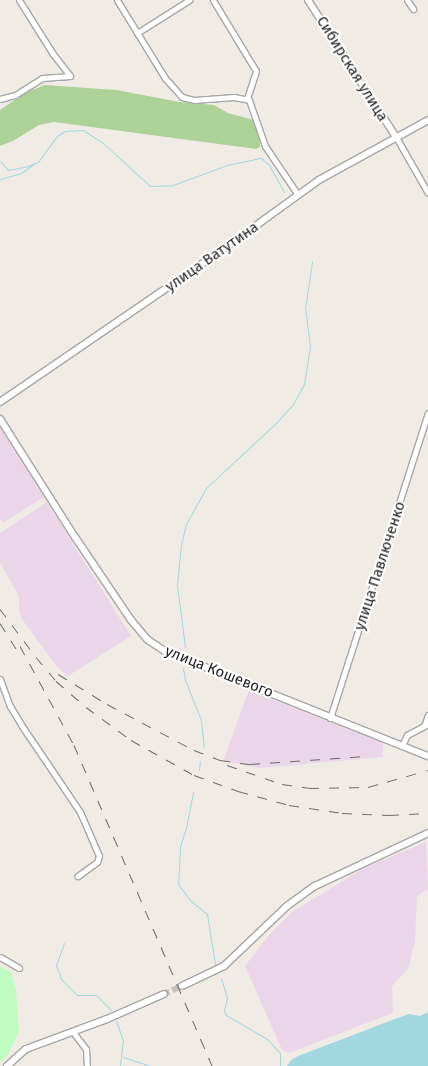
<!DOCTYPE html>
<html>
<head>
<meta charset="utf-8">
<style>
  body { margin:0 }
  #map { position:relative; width:428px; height:1066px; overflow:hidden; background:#f0ece5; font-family:"Fira Sans",sans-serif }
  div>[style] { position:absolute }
  .industrial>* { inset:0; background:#ead6e8 }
  .forest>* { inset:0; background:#add297 }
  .park>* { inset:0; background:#c0fcc0 }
  .water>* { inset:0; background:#a3d7e0 }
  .stream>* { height:1px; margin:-0.5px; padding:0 0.5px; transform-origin:0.5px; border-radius:0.5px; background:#a3d7e0 }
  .tertiary-tunnel>* { height:6px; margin-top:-3px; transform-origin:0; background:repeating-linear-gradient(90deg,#c6c3bd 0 6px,transparent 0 9px) }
  .roads { filter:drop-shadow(1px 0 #a6a6a6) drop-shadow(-1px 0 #a6a6a6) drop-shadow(0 1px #a6a6a6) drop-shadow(0 -1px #a6a6a6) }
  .minor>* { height:5px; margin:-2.5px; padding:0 2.5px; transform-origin:2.5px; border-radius:2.5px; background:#fff }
  .tertiary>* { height:6px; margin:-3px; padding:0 3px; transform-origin:3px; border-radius:3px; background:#fff }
  .rail>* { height:1px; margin-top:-0.5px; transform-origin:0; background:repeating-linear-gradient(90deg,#6d6d6d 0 10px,transparent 0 20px) }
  span { translate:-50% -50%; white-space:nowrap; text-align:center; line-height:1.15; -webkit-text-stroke:4px #fff; paint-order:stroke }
  .street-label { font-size:15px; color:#1f1f1f }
</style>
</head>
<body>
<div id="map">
  <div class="industrial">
    <i style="clip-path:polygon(0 427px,44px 497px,3px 523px,0 518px)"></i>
    <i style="clip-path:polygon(47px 502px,131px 636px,68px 676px,56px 666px,22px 619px,19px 611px,19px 596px,0 563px,0 533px)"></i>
    <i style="clip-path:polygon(249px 690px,383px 743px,383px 757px,260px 768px,223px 761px)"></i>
    <i style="clip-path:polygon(426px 842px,428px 889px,417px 896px,415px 941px,408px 969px,392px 986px,393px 1013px,289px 1053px,282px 1050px,245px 966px,269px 935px,292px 912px,364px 868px)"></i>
  </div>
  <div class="forest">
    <i style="clip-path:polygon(45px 85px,116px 90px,180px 102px,214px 105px,228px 113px,254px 120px,259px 135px,260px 147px,256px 149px,54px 122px,39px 125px,13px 141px,0 146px,0 110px,27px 92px)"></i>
  </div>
  <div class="park">
    <i style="clip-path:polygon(0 966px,11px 972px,16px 990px,19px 1032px,8px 1054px,0 1062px)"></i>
  </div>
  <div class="water">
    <i style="clip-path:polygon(428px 1012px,428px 1066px,287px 1066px,291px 1060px,298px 1056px,395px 1019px,409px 1014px,420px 1016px)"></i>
  </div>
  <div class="stream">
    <i style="left:0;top:161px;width:12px;rotate:48deg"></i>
    <i style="left:8px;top:170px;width:20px;rotate:-11deg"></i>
    <i style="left:28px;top:166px;width:11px;rotate:-22deg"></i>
    <i style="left:38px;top:162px;width:32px;rotate:-54deg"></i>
    <i style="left:57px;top:136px;width:9px;rotate:-32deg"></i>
    <i style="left:65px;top:131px;width:18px;rotate:-3deg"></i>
    <i style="left:83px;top:130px;width:24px;rotate:33deg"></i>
    <i style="left:103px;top:143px;width:64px;rotate:42.5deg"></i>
    <i style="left:150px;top:186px;width:23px;rotate:-2deg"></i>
    <i style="left:173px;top:185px;width:58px;rotate:-20.3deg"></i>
    <i style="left:227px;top:165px;width:35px;rotate:-12deg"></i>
    <i style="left:261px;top:158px;width:11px;rotate:41deg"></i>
    <i style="left:269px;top:165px;width:31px;rotate:61deg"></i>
    <i style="left:0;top:179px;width:22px;rotate:-16deg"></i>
    <i style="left:21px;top:173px;width:17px;rotate:-36deg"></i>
    <i style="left:185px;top:647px;width:63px;rotate:-97.4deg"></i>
    <i style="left:177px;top:585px;width:40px;rotate:-84.3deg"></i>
    <i style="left:181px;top:545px;width:22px;rotate:-77deg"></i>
    <i style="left:186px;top:524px;width:41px;rotate:-60.9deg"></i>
    <i style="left:206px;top:488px;width:97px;rotate:-42.9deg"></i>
    <i style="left:277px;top:422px;width:24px;rotate:-48deg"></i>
    <i style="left:293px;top:404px;width:23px;rotate:-61deg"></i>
    <i style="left:304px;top:384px;width:37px;rotate:-81deg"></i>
    <i style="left:310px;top:347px;width:38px;rotate:-97deg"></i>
    <i style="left:305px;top:309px;width:48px;rotate:-81.5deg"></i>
    <i style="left:183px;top:668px;width:12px;rotate:81deg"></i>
    <i style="left:185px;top:680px;width:43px;rotate:68.2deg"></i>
    <i style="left:201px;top:720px;width:27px;rotate:84deg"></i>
    <i style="left:199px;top:770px;width:9px;rotate:-84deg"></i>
    <i style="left:193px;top:792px;width:37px;rotate:101deg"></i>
    <i style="left:186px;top:828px;width:20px;rotate:108deg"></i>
    <i style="left:180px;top:847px;width:37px;rotate:93deg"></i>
    <i style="left:178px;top:884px;width:21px;rotate:53deg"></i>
    <i style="left:191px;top:901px;width:21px;rotate:39deg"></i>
    <i style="left:207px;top:914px;width:51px;rotate:80.9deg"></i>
    <i style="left:64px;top:943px;width:23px;rotate:110deg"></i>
    <i style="left:56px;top:965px;width:15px;rotate:70deg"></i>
    <i style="left:61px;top:979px;width:23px;rotate:45deg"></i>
    <i style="left:77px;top:995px;width:19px"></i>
    <i style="left:96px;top:995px;width:21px;rotate:45deg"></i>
    <i style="left:221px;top:978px;width:21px;rotate:73deg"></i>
    <i style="left:227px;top:998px;width:13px;rotate:103deg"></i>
    <i style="left:224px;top:1011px;width:4px;rotate:63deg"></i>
    <i style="left:226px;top:1015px;width:48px;rotate:30.3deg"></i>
    <i style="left:267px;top:1039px;width:19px;rotate:47deg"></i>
    <i style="left:280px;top:1053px;width:13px;rotate:90deg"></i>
    <i style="left:116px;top:1021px;width:20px;rotate:70deg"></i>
    <i style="left:123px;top:1040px;width:26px;rotate:97deg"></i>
    <i style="left:123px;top:1057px;width:29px;rotate:18deg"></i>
  </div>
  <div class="tertiary-tunnel">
    <i style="left:164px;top:994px;width:20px;rotate:-24deg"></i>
  </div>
  <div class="roads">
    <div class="minor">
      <i style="left:19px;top:0;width:64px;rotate:57.8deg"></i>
      <i style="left:53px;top:54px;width:28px;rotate:52deg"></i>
      <i style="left:117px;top:0;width:92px;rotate:58.4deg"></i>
      <i style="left:165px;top:78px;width:25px;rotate:48deg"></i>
      <i style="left:182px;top:97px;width:12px;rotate:14deg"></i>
      <i style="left:194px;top:100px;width:40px;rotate:-4.3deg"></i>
      <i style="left:234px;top:97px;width:15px;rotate:11deg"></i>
      <i style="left:249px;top:100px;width:49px;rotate:70.8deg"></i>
      <i style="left:265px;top:146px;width:59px;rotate:56deg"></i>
      <i style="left:213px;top:0;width:83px;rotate:58.8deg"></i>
      <i style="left:256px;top:71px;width:29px;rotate:108deg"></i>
      <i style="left:407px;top:0;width:11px;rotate:56deg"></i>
      <i style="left:137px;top:33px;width:62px;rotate:-32.4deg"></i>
      <i style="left:0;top:99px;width:16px;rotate:-15deg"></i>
      <i style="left:15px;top:95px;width:32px;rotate:-32deg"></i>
      <i style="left:42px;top:78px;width:28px;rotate:-4deg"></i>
      <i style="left:396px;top:137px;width:64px;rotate:60.3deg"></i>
      <i style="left:0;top:679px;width:29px;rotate:70deg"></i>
      <i style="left:10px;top:706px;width:27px;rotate:59deg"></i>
      <i style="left:24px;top:729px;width:100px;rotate:56deg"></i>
      <i style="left:80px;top:812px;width:48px;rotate:66.6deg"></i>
      <i style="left:99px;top:856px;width:6px;rotate:108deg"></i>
      <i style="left:97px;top:862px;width:24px;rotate:144deg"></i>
      <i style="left:330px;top:718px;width:320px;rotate:-72.2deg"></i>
      <i style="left:424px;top:726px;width:12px;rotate:-70deg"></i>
      <i style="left:402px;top:746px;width:12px;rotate:-66deg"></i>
      <i style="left:407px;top:735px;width:24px;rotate:-28deg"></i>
      <i style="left:0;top:957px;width:22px;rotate:30deg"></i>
      <i style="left:73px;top:1032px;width:21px;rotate:53deg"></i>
      <i style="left:86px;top:1049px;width:17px;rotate:87deg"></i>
    </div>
    <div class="tertiary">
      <i style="left:308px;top:0;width:163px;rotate:57.3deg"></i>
      <i style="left:0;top:402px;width:260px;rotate:-34.4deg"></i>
      <i style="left:215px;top:255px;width:128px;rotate:-35.8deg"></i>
      <i style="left:319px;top:180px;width:124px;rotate:-28.8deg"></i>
      <i style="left:0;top:419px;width:140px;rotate:57.6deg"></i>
      <i style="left:75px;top:537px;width:100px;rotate:56deg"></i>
      <i style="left:131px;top:620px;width:26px;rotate:50deg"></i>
      <i style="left:148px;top:640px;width:20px;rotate:33deg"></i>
      <i style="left:165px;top:651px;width:283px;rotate:21.8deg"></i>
      <i style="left:182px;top:986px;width:47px;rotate:-25.5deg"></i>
      <i style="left:224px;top:966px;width:87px;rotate:-43.6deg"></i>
      <i style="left:287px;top:906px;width:34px;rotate:-36deg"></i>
      <i style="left:315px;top:886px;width:125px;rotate:-25.1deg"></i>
      <i style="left:7px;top:1066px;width:25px;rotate:-42deg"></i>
      <i style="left:26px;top:1049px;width:86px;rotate:-20.3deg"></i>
      <i style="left:107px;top:1019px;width:62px;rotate:-23.7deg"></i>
    </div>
  </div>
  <div class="rail">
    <i style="left:0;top:609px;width:60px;rotate:53.1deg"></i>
    <i style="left:36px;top:657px;width:31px;rotate:50deg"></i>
    <i style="left:56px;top:681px;width:40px;rotate:41deg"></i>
    <i style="left:86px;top:707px;width:56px;rotate:36.3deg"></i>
    <i style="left:131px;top:740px;width:72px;rotate:29.1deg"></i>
    <i style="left:194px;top:775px;width:47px;rotate:20deg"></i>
    <i style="left:238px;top:791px;width:53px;rotate:15.4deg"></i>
    <i style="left:289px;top:805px;width:54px;rotate:8.6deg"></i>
    <i style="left:342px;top:813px;width:47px;rotate:2.4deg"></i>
    <i style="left:389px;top:815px;width:39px;rotate:-3deg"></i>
    <i style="left:0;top:623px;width:38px;rotate:58deg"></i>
    <i style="left:20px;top:646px;width:113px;rotate:61.4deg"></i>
    <i style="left:74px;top:745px;width:349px;rotate:66.7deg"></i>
    <i style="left:58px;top:674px;width:57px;rotate:31.5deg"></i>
    <i style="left:107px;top:704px;width:98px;rotate:27.9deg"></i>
    <i style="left:194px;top:750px;width:28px;rotate:21deg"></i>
    <i style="left:220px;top:760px;width:30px;rotate:8deg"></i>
    <i style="left:250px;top:764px;width:116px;rotate:-3.9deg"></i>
    <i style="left:227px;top:765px;width:58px;rotate:19.1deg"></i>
    <i style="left:282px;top:784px;width:27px;rotate:8deg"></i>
    <i style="left:309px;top:788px;width:59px;rotate:-1deg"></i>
    <i style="left:368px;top:787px;width:62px;rotate:-15.8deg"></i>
  </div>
  <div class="street-label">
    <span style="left:352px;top:69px;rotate:58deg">Сибирская улица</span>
    <span style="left:212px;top:257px;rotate:-35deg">улица Ватутина</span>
    <span style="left:380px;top:566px;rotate:-72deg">улица Павлюченко</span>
    <span style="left:219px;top:672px;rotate:22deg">улица Кошевого</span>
  </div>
</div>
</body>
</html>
